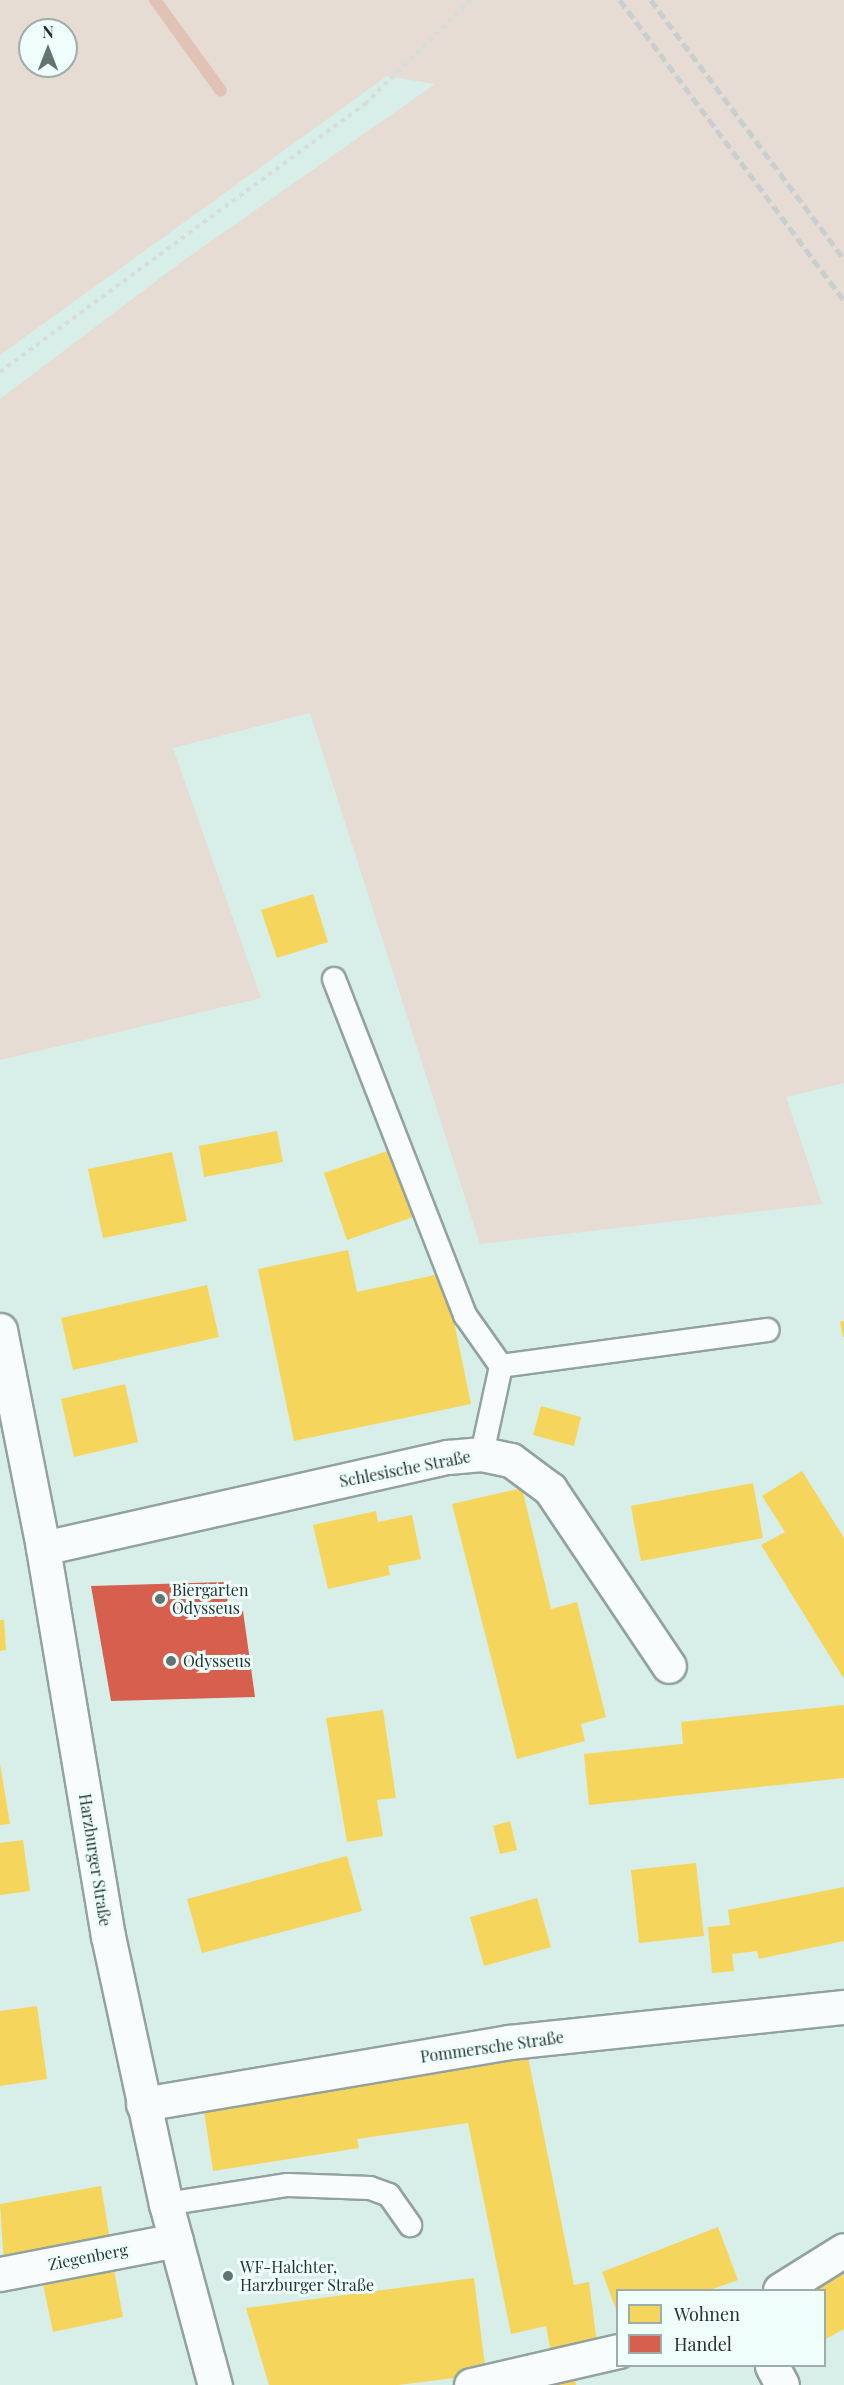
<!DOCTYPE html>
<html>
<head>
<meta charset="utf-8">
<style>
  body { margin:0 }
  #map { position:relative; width:844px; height:2385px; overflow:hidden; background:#d8eee8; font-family:"Playfair Display",serif }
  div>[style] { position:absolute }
  .green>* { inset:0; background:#e6dcd3 }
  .homes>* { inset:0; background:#f6d55c }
  .shops>* { inset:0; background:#d6604d }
  .stream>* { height:12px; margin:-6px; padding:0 6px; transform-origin:6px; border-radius:6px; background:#e0c3b6 }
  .path>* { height:4px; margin-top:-2px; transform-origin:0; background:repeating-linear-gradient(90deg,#d6dddb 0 4.5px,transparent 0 9px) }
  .roads { filter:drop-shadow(2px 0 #92a29e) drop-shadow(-2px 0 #92a29e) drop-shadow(0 2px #92a29e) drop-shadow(0 -2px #92a29e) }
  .service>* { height:22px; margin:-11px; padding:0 11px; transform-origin:11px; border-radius:11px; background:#f9fcfc }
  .minor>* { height:33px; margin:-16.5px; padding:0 16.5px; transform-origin:16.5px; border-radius:16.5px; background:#f9fcfc }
  .secondary>* { height:33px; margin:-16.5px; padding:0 16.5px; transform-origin:16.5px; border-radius:16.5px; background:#f9fcfc }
  .rail>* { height:4.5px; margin-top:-2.25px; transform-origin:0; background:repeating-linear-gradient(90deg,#c9cfce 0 9px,transparent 0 13.5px) }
  .dots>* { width:16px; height:16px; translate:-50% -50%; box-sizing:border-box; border:3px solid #effefa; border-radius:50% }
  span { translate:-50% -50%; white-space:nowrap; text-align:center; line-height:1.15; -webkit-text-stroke:6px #effefa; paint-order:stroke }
  .street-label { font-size:16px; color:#243430 }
  .poi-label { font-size:16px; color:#243430 }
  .left { translate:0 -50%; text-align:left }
  .legend { position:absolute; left:616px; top:2289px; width:210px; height:78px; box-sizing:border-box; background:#effefa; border:2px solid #9eada9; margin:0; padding:8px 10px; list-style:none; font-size:18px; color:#243430 }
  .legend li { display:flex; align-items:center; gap:12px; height:30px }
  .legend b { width:30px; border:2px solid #9eada9 }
  .north { position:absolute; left:18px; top:18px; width:60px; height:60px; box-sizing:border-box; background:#effefa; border:2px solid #9eada9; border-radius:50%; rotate:0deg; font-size:16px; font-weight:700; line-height:24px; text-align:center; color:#243430 }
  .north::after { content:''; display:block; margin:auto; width:21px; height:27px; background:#637570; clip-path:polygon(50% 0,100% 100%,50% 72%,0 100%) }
</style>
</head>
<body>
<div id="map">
  <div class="green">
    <i style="clip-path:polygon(evenodd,0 0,844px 0,844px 1083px,786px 1097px,822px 1204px,480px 1244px,310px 713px,173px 748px,261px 998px,0 1060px,0 399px,180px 263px,435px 84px,387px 76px,0 355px,0 0,30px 30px,66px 30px,66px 66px,30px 66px,30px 30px)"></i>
  </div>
  <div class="homes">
    <i style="clip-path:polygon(313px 894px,328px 942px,277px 958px,261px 910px)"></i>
    <i style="clip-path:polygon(277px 1131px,283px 1162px,204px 1177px,199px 1146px)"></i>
    <i style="clip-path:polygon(393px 1149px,416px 1216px,347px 1240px,324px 1173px)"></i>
    <i style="clip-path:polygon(172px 1152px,187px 1221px,103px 1238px,88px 1169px)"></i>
    <i style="clip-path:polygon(348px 1250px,357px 1292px,444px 1273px,471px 1404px,294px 1441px,258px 1269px)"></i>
    <i style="clip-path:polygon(207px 1285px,219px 1337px,73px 1370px,61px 1318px)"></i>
    <i style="clip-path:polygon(844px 1321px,844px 1337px,843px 1337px,840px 1322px)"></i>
    <i style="clip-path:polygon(125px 1384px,138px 1442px,74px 1457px,61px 1399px)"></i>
    <i style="clip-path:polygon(541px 1406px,581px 1417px,574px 1446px,533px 1435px)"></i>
    <i style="clip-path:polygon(802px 1471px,844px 1538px,844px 1679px,761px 1545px,785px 1532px,762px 1496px)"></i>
    <i style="clip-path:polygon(753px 1483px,763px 1538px,641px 1561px,631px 1506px)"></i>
    <i style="clip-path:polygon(522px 1488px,551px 1609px,577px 1602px,606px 1717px,581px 1724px,585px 1741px,517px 1759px,452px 1504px)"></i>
    <i style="clip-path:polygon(376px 1511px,378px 1522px,412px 1515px,421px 1559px,388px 1566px,390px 1575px,328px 1589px,313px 1525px)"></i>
    <i style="clip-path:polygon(0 1620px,4px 1620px,6px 1650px,0 1651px)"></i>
    <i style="clip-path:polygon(844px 1705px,844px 1778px,589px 1805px,584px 1754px,683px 1744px,681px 1722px)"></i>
    <i style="clip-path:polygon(383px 1710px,396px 1798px,377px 1800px,383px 1836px,347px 1842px,326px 1718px)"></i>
    <i style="clip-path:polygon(0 1764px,10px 1824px,0 1825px)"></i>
    <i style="clip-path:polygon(510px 1821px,517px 1850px,500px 1854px,493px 1826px)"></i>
    <i style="clip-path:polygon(23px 1840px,30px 1891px,0 1895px,0 1843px)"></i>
    <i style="clip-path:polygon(347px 1856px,362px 1911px,202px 1953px,187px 1899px)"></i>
    <i style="clip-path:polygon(696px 1863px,704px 1936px,639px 1943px,631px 1870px)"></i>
    <i style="clip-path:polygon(844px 1887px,844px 1941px,759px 1959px,757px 1951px,732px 1954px,734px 1971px,712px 1973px,708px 1927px,730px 1925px,728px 1910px)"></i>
    <i style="clip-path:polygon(537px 1898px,551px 1947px,484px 1966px,470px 1917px)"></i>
    <i style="clip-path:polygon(37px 2006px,47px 2079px,0 2086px,0 2011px)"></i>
    <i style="clip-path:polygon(527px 2052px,574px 2285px,589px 2282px,597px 2343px,551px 2353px,546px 2326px,511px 2334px,468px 2123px,357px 2139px,359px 2148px,213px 2171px,203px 2105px)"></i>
    <i style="clip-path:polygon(101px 2186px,111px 2246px,4px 2265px,0 2204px)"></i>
    <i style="clip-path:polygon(718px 2227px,738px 2280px,710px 2290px,618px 2290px,617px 2312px,602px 2272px)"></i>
    <i style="clip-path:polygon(844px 2262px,844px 2329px,824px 2340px,824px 2290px,791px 2290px)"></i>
    <i style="clip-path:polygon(114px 2270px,123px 2317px,53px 2332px,43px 2284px)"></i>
    <i style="clip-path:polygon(474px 2278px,486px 2374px,398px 2385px,269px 2385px,246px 2308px)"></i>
    <i style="clip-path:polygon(574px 2375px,576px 2385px,534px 2385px)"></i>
  </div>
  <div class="shops">
    <i style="clip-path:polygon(225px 1582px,229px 1611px,243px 1611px,255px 1697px,111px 1701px,91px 1586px)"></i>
  </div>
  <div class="stream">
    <i style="left:155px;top:0;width:112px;rotate:54deg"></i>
  </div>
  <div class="path">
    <i style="left:0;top:372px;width:453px;rotate:-36.3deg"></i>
    <i style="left:365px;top:104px;width:148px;rotate:-44.5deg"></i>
  </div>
  <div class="roads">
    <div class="service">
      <i style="left:334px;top:979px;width:361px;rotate:68.7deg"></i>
      <i style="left:465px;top:1315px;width:62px;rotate:54.8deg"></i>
      <i style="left:482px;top:1454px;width:90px;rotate:-77.8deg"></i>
      <i style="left:501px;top:1366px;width:269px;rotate:-7.7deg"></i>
      <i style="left:166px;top:2204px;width:123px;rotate:-8.9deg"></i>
      <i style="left:288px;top:2185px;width:82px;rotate:2.1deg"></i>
      <i style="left:370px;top:2188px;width:20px;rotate:20deg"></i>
      <i style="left:389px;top:2195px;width:37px;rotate:55deg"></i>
    </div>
    <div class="minor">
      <i style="left:43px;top:1548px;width:415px;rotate:-12.7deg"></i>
      <i style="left:448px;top:1457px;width:34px;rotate:-5deg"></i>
      <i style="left:482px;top:1454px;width:30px;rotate:12deg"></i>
      <i style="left:511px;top:1460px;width:49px;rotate:36.6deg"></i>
      <i style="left:550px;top:1489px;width:213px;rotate:56.1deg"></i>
      <i style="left:143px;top:2104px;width:371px;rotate:-9.6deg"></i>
      <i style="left:509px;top:2042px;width:337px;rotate:-6deg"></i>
      <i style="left:0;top:2274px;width:179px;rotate:-10.9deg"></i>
      <i style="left:780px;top:2290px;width:75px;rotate:-32deg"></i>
      <i style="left:772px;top:2366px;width:21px;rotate:62deg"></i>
      <i style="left:471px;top:2385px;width:151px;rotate:-13deg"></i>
    </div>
    <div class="secondary">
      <i style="left:0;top:1330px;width:222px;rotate:78.8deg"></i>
      <i style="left:43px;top:1548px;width:393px;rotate:80.5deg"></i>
      <i style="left:108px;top:1936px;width:274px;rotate:77.8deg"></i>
      <i style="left:166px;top:2204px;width:188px;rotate:74.9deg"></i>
    </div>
  </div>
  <div class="rail">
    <i style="left:620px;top:0;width:375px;rotate:53.3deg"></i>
    <i style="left:651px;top:0;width:323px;rotate:53.3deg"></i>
  </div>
  <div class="dots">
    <i style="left:160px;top:1599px;background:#637570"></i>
    <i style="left:171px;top:1661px;background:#637570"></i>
    <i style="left:228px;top:2276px;background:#637570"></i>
  </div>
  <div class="street-label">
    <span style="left:405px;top:1469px;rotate:-11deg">Schlesische Straße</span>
    <span style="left:95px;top:1860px;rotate:81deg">Harzburger Straße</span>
    <span style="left:492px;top:2047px;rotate:-8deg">Pommersche Straße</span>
    <span style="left:88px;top:2257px;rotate:-11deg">Ziegenberg</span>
  </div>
  <div class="poi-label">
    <span class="left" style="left:172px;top:1599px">Biergarten<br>Odysseus</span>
    <span class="left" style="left:183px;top:1661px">Odysseus</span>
    <span class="left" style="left:240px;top:2276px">WF-Halchter,<br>Harzburger Straße</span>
  </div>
  <ul class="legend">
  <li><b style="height:16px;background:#f6d55c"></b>Wohnen</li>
  <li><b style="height:16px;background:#d6604d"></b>Handel</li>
  </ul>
  <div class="north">N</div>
</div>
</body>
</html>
